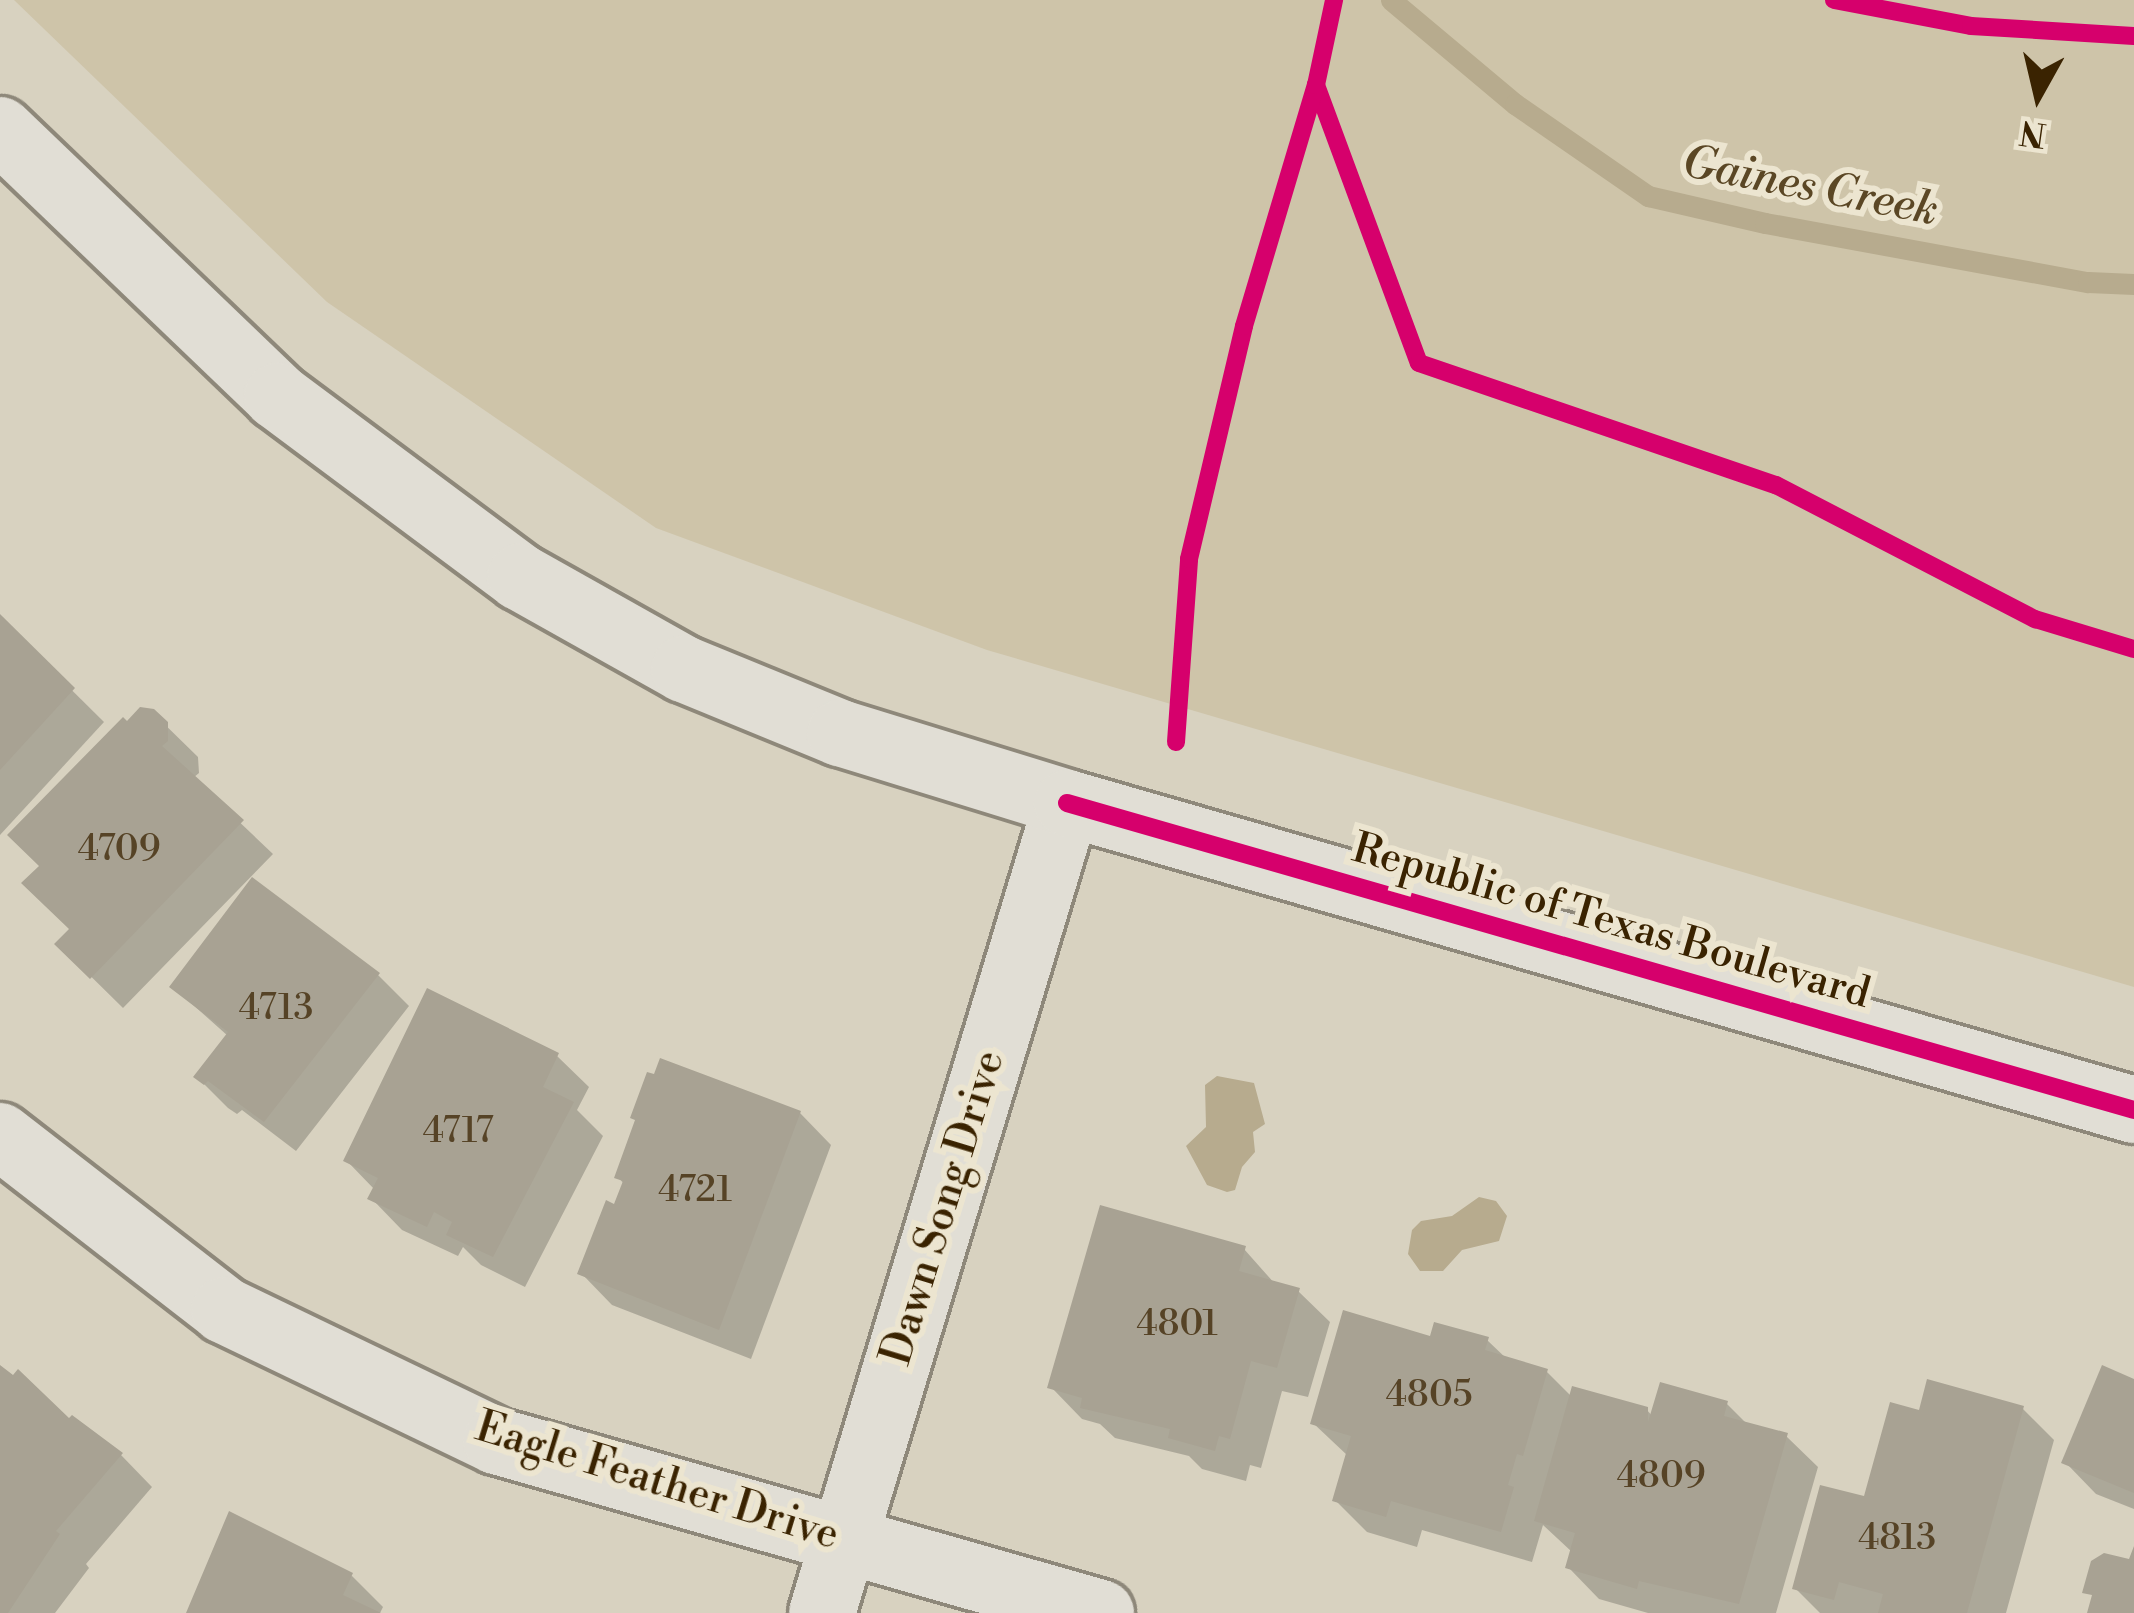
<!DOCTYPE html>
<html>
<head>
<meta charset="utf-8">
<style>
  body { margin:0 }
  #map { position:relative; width:2134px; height:1613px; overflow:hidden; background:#d8d2c0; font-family:"Libre Bodoni",serif }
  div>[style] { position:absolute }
  .green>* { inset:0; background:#cec4a9 }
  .water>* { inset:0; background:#b7ab8e }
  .shadow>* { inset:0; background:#0003 }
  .stream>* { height:21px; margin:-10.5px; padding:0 10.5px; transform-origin:10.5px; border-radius:10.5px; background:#b7ab8e }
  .building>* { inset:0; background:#a8a293 }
  .roads { filter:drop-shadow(3px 0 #8e887a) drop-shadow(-3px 0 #8e887a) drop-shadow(0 3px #8e887a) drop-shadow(0 -3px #8e887a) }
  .minor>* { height:66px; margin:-33px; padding:0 33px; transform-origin:33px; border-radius:33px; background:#e1ded5 }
  .tertiary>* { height:66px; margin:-33px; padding:0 33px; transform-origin:33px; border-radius:33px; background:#e1ded5 }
  .cycleway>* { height:18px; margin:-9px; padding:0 9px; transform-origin:9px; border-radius:9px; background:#d6006c }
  span { translate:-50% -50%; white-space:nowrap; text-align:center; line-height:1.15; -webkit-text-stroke:12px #ece5d0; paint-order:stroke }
  .number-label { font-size:36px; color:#564326 }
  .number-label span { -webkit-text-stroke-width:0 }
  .street-label { font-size:42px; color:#3a2301 }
  .water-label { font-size:45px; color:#5b4725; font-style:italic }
  .north { position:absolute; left:1978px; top:36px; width:120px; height:120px; -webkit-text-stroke:9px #ece5d0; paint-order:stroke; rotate:188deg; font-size:33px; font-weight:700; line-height:48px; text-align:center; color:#3a2301 }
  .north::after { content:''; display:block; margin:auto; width:42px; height:54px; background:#3a2301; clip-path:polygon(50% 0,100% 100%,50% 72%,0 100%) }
</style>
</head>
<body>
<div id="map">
  <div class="green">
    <i style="clip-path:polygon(14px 0,2134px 0,2134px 987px,987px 650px,656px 528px,327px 302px)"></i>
  </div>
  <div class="water">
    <i style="clip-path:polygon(1217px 1076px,1254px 1083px,1265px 1124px,1253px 1132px,1255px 1152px,1242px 1167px,1235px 1190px,1227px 1192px,1207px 1185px,1186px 1146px,1206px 1127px,1205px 1085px)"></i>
    <i style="clip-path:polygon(1479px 1197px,1496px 1201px,1507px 1216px,1499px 1241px,1462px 1250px,1443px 1271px,1420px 1271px,1408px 1254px,1412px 1230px,1421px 1221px,1452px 1216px)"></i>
  </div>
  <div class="shadow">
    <i style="clip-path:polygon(0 619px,104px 722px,0 835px)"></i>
    <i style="clip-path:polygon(152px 712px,198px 757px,199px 773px,193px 778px,273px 854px,123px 1008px,58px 944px,73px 930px,42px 866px,127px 726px)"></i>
    <i style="clip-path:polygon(378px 975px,409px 1006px,296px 1151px,242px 1110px,237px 1114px,228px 1108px,197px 1077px,228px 1036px,173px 987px)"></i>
    <i style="clip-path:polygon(557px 1056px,589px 1087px,577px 1110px,603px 1136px,525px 1287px,481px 1265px,463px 1247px,458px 1256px,402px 1230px,371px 1198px,375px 1190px,346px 1160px)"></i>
    <i style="clip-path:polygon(800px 1113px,831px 1145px,751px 1359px,612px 1305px,581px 1273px,616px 1208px,624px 1184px,618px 1177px)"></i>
    <i style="clip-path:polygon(1244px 1249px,1275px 1284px,1298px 1291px,1330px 1322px,1308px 1397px,1282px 1391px,1261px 1468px,1250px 1465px,1246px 1481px,1202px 1469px,1189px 1456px,1115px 1438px,1100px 1424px,1082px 1419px,1051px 1387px)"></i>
    <i style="clip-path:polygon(1432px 1340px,1487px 1340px,1508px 1360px,1546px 1371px,1572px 1397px,1647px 1410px,1653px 1417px,1727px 1404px,1748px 1425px,1786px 1436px,1818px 1467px,1776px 1613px,1648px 1613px,1599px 1599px,1568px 1567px,1572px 1552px,1543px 1525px,1532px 1562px,1422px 1530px,1417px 1547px,1367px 1532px,1335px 1500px,1348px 1456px,1313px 1423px)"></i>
    <i style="clip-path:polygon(0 1373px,121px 1455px,152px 1487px,86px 1564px,89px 1568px,55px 1613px,0 1613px)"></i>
    <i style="clip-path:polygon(2134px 1382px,2134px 1509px,2096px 1494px,2065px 1462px)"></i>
    <i style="clip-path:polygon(2023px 1409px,2054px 1440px,2006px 1613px,1820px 1613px,1795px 1588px,1866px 1499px,1921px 1413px)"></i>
    <i style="clip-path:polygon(352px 1576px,383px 1607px,380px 1613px,187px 1613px)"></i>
  </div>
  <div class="stream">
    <i style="left:1391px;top:0;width:162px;rotate:40deg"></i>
    <i style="left:1515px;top:104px;width:162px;rotate:34.7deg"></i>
    <i style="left:1648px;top:196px;width:120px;rotate:13deg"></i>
    <i style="left:1765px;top:223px;width:328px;rotate:10.4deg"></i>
    <i style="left:2088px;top:282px;width:46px;rotate:2.5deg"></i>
  </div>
  <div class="building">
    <i style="clip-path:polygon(0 614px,75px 688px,0 770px)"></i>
    <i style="clip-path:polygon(140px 707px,154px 709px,168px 722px,168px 741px,162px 746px,244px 820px,90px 979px,54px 944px,69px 929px,21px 883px,39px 866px,7px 835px,123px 717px,127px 721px)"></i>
    <i style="clip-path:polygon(252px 877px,380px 973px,264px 1122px,208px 1081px,204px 1085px,193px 1077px,228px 1032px,169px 987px)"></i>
    <i style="clip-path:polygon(427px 988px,559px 1053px,543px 1087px,574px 1102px,493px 1257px,446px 1235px,452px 1222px,434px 1212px,427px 1227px,367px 1199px,378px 1178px,343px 1161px)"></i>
    <i style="clip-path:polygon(660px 1058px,801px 1111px,719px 1330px,577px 1274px,606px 1200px,614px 1204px,623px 1181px,614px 1178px,635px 1120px,630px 1118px,647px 1072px,654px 1074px)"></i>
    <i style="clip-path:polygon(1100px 1205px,1246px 1246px,1239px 1271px,1300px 1288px,1277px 1368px,1251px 1361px,1230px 1439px,1219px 1436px,1215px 1451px,1168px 1438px,1170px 1429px,1080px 1408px,1082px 1398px,1047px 1388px)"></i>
    <i style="clip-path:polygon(1343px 1310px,1430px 1336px,1434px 1322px,1489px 1337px,1485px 1350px,1548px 1369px,1523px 1456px,1517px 1454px,1508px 1485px,1514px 1487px,1501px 1532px,1391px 1501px,1386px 1517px,1332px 1501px,1351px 1436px,1310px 1424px)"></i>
    <i style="clip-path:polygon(0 1365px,13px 1375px,18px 1369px,69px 1418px,72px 1415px,123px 1453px,56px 1531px,60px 1534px,8px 1613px,0 1613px)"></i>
    <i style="clip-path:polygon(2102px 1365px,2134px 1379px,2134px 1493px,2061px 1463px)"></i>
    <i style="clip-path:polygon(1927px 1379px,2024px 1406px,1967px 1613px,1878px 1613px,1883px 1594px,1839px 1582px,1834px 1600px,1792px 1589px,1820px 1485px,1864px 1496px,1890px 1402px,1919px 1410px)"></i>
    <i style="clip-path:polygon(1660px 1382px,1728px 1401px,1724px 1416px,1788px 1433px,1739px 1604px,1639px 1581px,1637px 1589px,1565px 1568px,1575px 1533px,1534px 1521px,1572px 1386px,1648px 1407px,1648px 1422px)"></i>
    <i style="clip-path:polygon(229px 1511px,353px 1573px,343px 1595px,381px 1613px,186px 1613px)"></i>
    <i style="clip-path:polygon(2134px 1546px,2134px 1613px,2087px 1613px,2092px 1595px,2082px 1593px,2091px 1561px,2104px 1553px,2129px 1559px)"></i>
  </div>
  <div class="roads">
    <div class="minor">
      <i style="left:0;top:1136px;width:284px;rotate:37.8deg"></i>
      <i style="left:224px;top:1310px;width:302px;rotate:25.7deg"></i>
      <i style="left:496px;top:1441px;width:629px;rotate:15.87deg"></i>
      <i style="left:822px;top:1613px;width:846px;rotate:-73.17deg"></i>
    </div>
    <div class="tertiary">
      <i style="left:0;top:130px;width:384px;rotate:43.8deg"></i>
      <i style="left:277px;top:396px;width:303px;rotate:36.7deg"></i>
      <i style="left:520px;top:577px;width:188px;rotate:29.3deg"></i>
      <i style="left:684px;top:669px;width:169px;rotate:22.3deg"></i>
      <i style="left:840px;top:733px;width:238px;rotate:17.1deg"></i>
      <i style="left:1067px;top:803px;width:1110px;rotate:16.05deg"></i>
    </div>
  </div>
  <div class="cycleway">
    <i style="left:1834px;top:0;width:139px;rotate:10.7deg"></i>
    <i style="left:1971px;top:26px;width:163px;rotate:3.5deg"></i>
    <i style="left:1316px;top:85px;width:296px;rotate:69.7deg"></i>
    <i style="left:1419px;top:363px;width:377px;rotate:18.9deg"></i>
    <i style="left:1776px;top:485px;width:292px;rotate:27.4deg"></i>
    <i style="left:2035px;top:619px;width:103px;rotate:16.9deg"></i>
    <i style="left:1176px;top:742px;width:183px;rotate:-85.9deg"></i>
    <i style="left:1189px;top:559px;width:239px;rotate:-76.7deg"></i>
    <i style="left:1244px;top:326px;width:252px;rotate:-73.4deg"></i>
    <i style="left:1316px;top:85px;width:87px;rotate:-78deg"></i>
    <i style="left:1067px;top:803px;width:1110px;rotate:16.05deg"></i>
  </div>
  <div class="number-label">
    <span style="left:119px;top:850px">4709</span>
    <span style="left:276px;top:1009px">4713</span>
    <span style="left:458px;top:1132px">4717</span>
    <span style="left:695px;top:1191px">4721</span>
    <span style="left:1177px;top:1325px">4801</span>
    <span style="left:1429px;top:1396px">4805</span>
    <span style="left:1661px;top:1477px">4809</span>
    <span style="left:1897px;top:1539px">4813</span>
  </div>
  <div class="street-label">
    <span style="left:1611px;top:922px;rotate:16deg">Republic of Texas Boulevard</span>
    <span style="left:944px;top:1208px;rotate:-73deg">Dawn Song Drive</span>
    <span style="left:657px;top:1482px;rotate:17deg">Eagle Feather Drive</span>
  </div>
  <div class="water-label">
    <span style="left:1810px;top:187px;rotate:11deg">Gaines Creek</span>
  </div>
  <div class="north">N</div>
</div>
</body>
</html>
